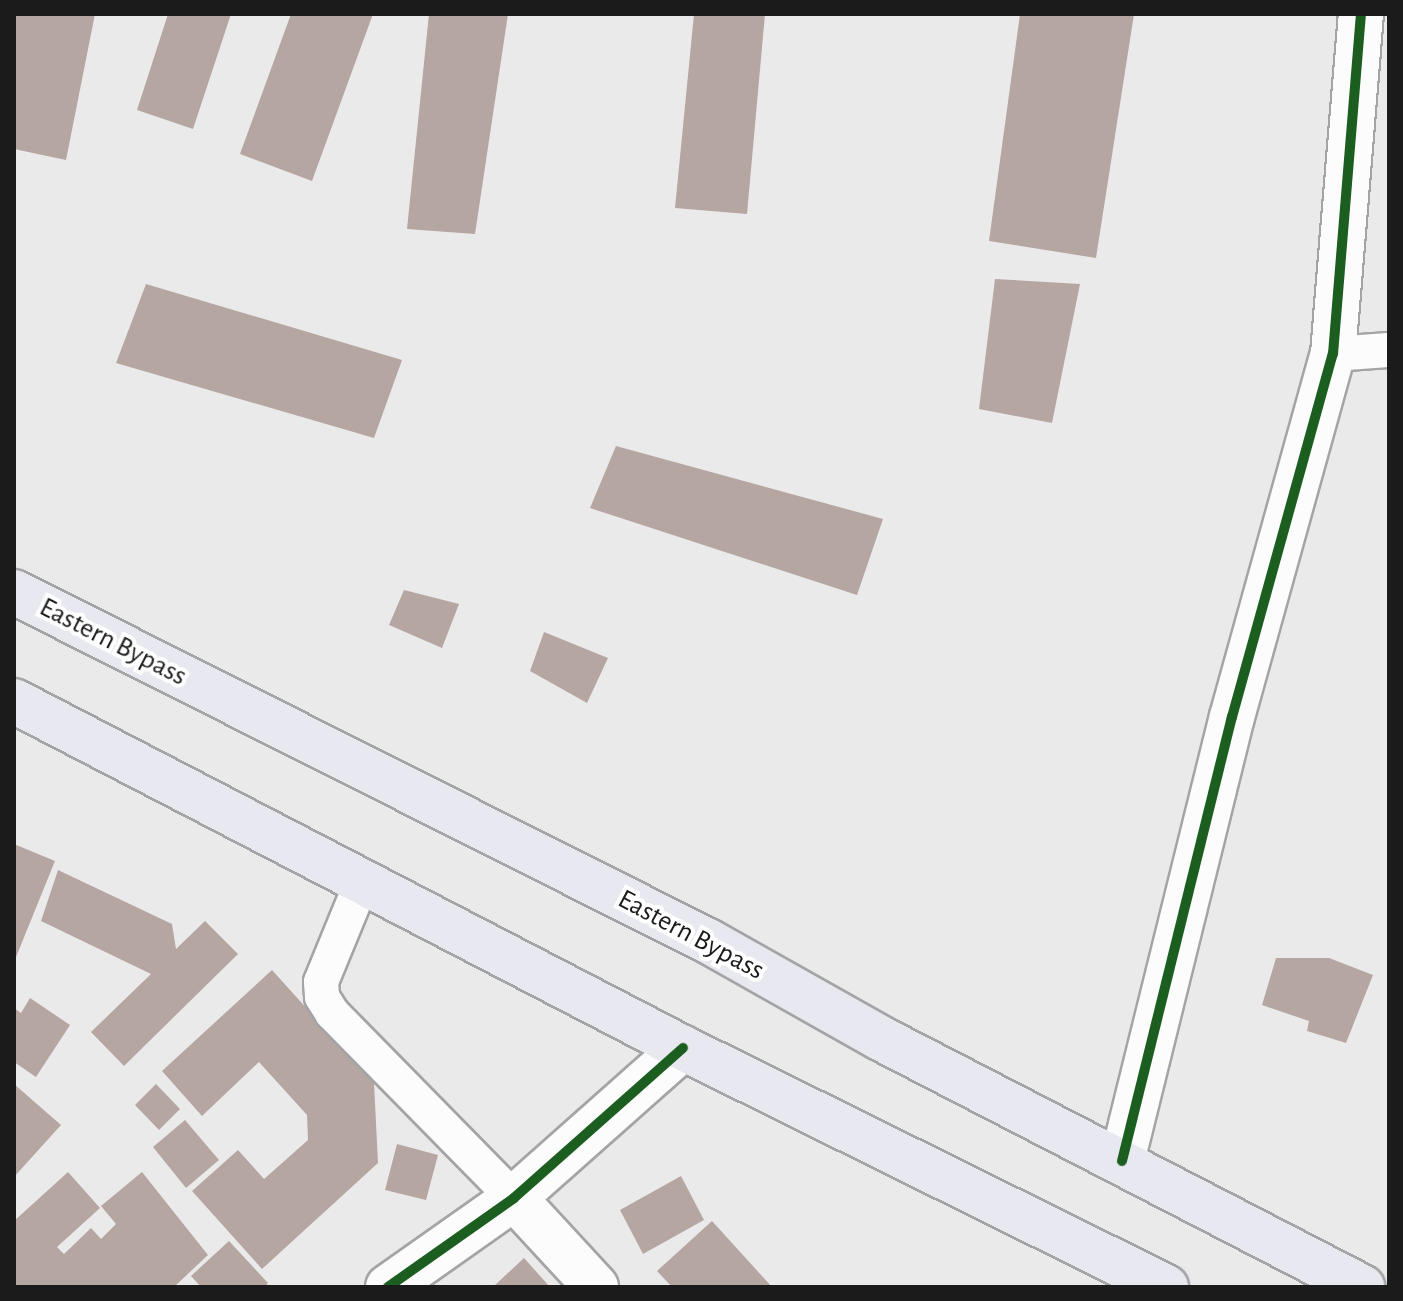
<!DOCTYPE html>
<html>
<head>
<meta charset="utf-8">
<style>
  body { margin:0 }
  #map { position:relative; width:1403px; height:1301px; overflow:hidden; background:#ebeaeb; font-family:"Alegreya Sans",sans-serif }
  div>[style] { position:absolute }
  .building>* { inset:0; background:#b6a6a2 }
  .roads { filter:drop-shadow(2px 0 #a5a4a5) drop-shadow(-2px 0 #a5a4a5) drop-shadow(0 2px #a5a4a5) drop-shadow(0 -2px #a5a4a5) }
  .service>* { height:34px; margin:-17px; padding:0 17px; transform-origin:17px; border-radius:17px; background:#fcfcfc }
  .minor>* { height:44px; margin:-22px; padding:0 22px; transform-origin:22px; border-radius:22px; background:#fcfcfc }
  .tertiary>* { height:44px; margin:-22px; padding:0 22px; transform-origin:22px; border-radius:22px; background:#fcfcfc }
  .trunk>* { height:44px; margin:-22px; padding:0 22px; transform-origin:22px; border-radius:22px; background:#e8e8f0 }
  .cycleway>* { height:10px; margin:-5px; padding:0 5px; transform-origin:5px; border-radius:5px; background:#1b5e20 }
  span { translate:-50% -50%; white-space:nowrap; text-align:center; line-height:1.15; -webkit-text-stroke:8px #fff; paint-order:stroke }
  .street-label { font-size:28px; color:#1c1b1c }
  .frame { position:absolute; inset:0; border:16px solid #1c1b1c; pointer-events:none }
</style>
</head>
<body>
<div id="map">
  <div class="building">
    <i style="clip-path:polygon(14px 14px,95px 14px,66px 160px,14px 149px)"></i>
    <i style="clip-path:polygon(168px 14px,231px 14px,193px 129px,137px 110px)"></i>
    <i style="clip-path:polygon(291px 14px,373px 14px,312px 181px,240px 154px)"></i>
    <i style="clip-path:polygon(429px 14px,508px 14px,475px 234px,407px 229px)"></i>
    <i style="clip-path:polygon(694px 14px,765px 14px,747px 214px,675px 208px)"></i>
    <i style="clip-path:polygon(1020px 14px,1134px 14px,1096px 258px,989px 241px)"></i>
    <i style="clip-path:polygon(995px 279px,1080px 284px,1052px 423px,979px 409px)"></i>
    <i style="clip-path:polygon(146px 284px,402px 360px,374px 438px,116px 363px)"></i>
    <i style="clip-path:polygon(616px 446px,883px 519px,857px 595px,590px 508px)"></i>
    <i style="clip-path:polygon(404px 590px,459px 604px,442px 648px,389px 625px)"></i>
    <i style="clip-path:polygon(544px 632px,608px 658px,587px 703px,530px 671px)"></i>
    <i style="clip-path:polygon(14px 844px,55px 861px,14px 962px)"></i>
    <i style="clip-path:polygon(58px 870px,172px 924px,176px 949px,205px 921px,238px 954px,124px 1066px,91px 1032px,151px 974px,41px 921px)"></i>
    <i style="clip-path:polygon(1276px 958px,1329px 958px,1373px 975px,1346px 1043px,1307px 1031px,1309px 1021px,1262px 1005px)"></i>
    <i style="clip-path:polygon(272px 970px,374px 1083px,378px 1163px,262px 1269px,192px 1191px,238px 1150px,264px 1179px,308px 1140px,307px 1115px,259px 1062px,202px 1116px,162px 1071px)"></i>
    <i style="clip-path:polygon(30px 998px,70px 1025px,36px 1077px,14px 1062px,14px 1008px,21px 1013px)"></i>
    <i style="clip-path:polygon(14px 1084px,61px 1125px,14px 1177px)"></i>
    <i style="clip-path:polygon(156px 1084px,180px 1109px,159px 1130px,135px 1105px)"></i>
    <i style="clip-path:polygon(185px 1120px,219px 1160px,186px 1188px,153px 1147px)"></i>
    <i style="clip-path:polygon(397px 1144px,438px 1155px,426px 1200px,385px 1190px)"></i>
    <i style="clip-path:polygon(68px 1172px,100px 1208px,57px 1247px,64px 1254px,91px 1228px,101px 1239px,116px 1224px,101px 1206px,142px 1172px,208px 1255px,174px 1287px,14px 1287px,14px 1221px)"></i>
    <i style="clip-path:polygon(681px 1176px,704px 1220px,643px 1254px,620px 1210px)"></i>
    <i style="clip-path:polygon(712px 1221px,772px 1287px,672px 1287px,657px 1271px)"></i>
    <i style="clip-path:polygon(229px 1241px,268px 1283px,265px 1287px,201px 1287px,191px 1276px)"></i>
    <i style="clip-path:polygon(524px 1258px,550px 1287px,493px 1287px)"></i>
  </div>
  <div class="roads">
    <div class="service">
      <i style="left:1333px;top:354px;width:56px;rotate:-4.1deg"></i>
      <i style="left:362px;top:882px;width:108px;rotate:112.3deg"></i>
      <i style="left:321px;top:982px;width:15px;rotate:86deg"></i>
      <i style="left:322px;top:997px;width:19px;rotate:58deg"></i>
      <i style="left:332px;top:1013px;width:260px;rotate:45.5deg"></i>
    </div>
    <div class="minor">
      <i style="left:1122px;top:1161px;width:457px;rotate:-76.1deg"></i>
      <i style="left:1232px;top:717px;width:377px;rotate:-74.5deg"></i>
      <i style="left:1333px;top:354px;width:341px;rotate:-85.3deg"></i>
      <i style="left:514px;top:1198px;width:121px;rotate:47.3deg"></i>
    </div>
    <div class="tertiary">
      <i style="left:388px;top:1287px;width:154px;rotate:-35.2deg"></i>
      <i style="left:514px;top:1198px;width:226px;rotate:-41.6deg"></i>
    </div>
    <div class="trunk">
      <i style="left:14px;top:592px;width:777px;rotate:26.7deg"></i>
      <i style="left:708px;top:941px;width:197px;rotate:29.4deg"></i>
      <i style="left:880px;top:1038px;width:543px;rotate:27.32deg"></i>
      <i style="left:14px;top:701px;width:754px;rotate:27.42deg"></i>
      <i style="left:683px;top:1048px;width:539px;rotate:26.33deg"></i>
    </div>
  </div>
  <div class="cycleway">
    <i style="left:1122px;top:1161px;width:457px;rotate:-76.1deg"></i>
    <i style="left:1232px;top:717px;width:377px;rotate:-74.5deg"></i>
    <i style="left:1333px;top:354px;width:341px;rotate:-85.3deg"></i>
    <i style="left:388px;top:1287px;width:154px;rotate:-35.2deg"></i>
    <i style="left:514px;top:1198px;width:226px;rotate:-41.6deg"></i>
  </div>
  <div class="street-label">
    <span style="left:113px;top:642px;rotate:27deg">Eastern Bypass</span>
    <span style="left:691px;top:935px;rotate:28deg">Eastern Bypass</span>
  </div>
  <div class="frame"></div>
</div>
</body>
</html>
